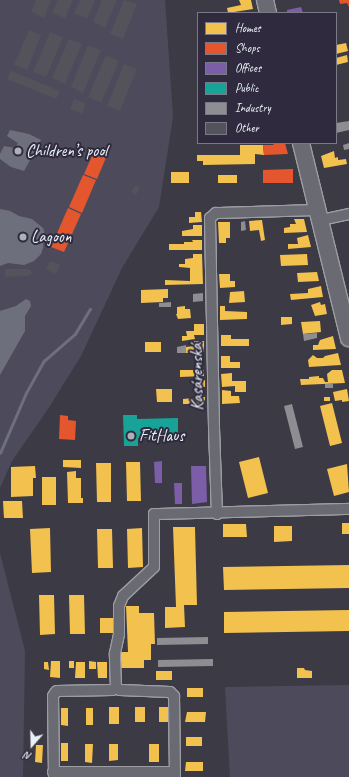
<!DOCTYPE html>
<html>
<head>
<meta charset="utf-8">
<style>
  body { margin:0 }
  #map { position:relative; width:349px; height:777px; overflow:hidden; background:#3c3a44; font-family:Caveat,sans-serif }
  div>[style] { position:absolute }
  .green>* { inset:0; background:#4d4b5b }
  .water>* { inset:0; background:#6e6f7c }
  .homes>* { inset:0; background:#f2c14e }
  .shops>* { inset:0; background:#e4572e }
  .offices>* { inset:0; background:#7b5ea7 }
  .public>* { inset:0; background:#17a398 }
  .industry>* { inset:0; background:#8d8d92 }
  .stream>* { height:2.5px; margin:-1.25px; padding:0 1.25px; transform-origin:1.25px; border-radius:1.25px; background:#6e6f7c }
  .building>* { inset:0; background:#54525a }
  .roads { filter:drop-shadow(1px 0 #9d9ea4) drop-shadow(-1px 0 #9d9ea4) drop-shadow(0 1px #9d9ea4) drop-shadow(0 -1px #9d9ea4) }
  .street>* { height:10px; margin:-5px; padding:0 5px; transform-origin:5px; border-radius:5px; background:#6a6b72 }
  .primary>* { height:16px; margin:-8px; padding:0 8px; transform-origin:8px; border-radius:8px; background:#6a6b72 }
  .dots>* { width:11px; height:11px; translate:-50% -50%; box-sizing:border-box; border:2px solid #2f2a3d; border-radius:50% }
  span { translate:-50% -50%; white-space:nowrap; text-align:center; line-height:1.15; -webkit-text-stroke:4px #2f2a3d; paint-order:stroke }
  .poi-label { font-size:17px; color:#e8f1f8 }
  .left { translate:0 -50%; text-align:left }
  .street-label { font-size:17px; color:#e8f1f8 }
  .legend { position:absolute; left:197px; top:12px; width:140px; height:132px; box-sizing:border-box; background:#2f2a3d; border:1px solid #797a88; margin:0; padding:5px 7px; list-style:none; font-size:12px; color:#e8f1f8 }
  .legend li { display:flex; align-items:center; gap:8px; height:20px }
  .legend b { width:20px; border:1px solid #797a88 }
  .north { position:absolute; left:12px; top:725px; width:40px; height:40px; -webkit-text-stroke:3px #2f2a3d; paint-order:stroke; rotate:200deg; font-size:11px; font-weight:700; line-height:16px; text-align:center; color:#e8f1f8 }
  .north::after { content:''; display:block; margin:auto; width:14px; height:18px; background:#e8f1f8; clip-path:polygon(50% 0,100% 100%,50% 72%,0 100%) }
</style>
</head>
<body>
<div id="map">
  <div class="green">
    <i style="clip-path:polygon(0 0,165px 0,173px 117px,159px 207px,122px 268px,81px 356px,48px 409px,12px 461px,0 488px)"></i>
    <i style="clip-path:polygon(0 553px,25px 651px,23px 777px,0 777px)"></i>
    <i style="clip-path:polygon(349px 685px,349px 777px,230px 777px,225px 687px)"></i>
  </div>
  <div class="water">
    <i style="clip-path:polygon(10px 130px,29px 134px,41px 140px,24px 171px,11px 167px,0 159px,0 154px,4px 146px,15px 148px,18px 143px,7px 136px)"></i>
    <i style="clip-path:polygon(0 209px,10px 211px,19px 216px,32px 219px,43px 228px,46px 237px,44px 238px,43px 248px,41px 254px,34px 261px,24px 265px,8px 263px,0 266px)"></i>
    <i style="clip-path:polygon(26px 299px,30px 301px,31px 306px,25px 316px,25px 331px,0 375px,0 311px,16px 306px)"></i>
  </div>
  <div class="homes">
    <i style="clip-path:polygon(239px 0,251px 0,253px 9px,228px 13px,227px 8px,241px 5px)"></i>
    <i style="clip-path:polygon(346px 43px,348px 51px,336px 54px,336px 45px)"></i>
    <i style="clip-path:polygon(347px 55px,348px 62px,336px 65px,336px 58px)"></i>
    <i style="clip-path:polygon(240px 145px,263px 145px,264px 155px,255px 154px,255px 164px,203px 165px,203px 161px,197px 161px,197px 155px,240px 155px)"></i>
    <i style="clip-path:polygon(334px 151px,335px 158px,338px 157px,338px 160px,346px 159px,347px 164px,324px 168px,321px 156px)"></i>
    <i style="clip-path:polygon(171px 172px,189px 172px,189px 183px,171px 183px)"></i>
    <i style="clip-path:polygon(218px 175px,237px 175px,237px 183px,218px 183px)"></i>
    <i style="clip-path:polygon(195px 212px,201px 212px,202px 222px,189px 223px,189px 217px,195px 217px)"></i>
    <i style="clip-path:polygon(294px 219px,304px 219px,307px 232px,284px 233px,284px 228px,290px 227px,290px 224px,296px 224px)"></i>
    <i style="clip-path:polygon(262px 220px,265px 240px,261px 241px,259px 230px,250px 231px,249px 221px)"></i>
    <i style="clip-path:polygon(218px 222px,230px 222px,230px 238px,226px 238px,226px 243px,219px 243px)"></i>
    <i style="clip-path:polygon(193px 225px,202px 225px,202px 236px,182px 236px,182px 231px,193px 229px)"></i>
    <i style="clip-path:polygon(308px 235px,311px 247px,288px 249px,288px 244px,298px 244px,297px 238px)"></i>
    <i style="clip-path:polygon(192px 240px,202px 240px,202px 250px,169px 250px,169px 244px,184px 244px,184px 242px,193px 242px)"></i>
    <i style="clip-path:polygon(193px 254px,202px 254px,203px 284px,165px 285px,165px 280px,190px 281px,190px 268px,179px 267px,179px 264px,185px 264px,185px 259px,193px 258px)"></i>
    <i style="clip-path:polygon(307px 254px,308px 265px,281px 266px,280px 255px)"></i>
    <i style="clip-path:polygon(317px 272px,319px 281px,298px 282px,297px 273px)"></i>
    <i style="clip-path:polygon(219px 274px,230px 274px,230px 281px,235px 281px,235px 287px,220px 288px)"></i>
    <i style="clip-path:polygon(321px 286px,323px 297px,291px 300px,290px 294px,308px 293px,308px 289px)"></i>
    <i style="clip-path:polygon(168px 289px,168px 298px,163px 298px,163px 302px,141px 303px,141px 290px)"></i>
    <i style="clip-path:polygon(244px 291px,245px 302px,229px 303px,230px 292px)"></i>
    <i style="clip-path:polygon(320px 302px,321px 305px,325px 304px,327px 314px,315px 316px,311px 305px)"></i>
    <i style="clip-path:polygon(185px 306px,185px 309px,190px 309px,191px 318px,178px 319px,176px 314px,177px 314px,177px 307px)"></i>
    <i style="clip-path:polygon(220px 306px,225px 306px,225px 311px,247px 312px,247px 319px,220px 320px)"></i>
    <i style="clip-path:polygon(281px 317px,292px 317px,292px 324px,281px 325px)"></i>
    <i style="clip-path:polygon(320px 321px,321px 332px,303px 334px,301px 322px)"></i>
    <i style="clip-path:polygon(194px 324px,204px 324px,204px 335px,194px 335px,195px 339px,182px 341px,182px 336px,187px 336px,186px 331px,194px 331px)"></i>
    <i style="clip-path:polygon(221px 335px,231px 335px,231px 339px,249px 339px,249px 346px,221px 346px)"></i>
    <i style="clip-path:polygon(333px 336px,336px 349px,313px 350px,313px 345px,318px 345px,320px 340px)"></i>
    <i style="clip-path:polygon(194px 341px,204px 341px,204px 352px,186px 353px,186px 347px,194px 346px)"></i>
    <i style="clip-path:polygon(145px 342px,161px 342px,161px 352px,145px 352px)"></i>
    <i style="clip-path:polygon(338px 353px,341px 365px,309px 367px,308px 360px,313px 355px,317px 358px,323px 358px,325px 356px)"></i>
    <i style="clip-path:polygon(221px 356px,230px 356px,230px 362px,240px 362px,240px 368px,221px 368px)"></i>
    <i style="clip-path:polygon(180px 370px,204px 370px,204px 376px,180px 377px)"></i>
    <i style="clip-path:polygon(332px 370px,342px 370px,345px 383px,301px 385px,300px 379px,309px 379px,309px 377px,319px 376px,319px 378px,323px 378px,325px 382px,328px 382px,327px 374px)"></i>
    <i style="clip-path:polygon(232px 373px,232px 381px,246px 381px,246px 392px,235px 392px,235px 386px,222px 387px,221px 374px)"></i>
    <i style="clip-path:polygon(198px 380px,205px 380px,205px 387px,198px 387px)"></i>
    <i style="clip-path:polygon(156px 389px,172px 389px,172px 402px,157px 402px)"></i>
    <i style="clip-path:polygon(347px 389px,349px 401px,342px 402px,342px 400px,335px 401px,333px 392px)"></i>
    <i style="clip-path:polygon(222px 390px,231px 391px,231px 396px,239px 396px,240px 403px,222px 404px)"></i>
    <i style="clip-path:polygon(205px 397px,205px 404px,183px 404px,183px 399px)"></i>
    <i style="clip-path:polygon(324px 397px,330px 397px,330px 401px,324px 401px)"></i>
    <i style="clip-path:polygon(332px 403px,342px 443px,330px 446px,320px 406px)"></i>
    <i style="clip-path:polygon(259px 457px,268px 493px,248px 498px,239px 462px)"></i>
    <i style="clip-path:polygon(63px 460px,81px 460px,81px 468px,63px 467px)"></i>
    <i style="clip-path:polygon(126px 462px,140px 462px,141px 501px,127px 501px)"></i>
    <i style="clip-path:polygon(96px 463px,111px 463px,111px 502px,97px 502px)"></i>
    <i style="clip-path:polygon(347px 464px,349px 492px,334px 496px,327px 469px)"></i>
    <i style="clip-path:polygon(35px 466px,36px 478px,33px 478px,33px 496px,11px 497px,11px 467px)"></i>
    <i style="clip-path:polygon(76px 471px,76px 478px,81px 478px,81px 498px,83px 498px,83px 503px,68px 503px,67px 472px)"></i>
    <i style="clip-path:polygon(42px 477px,56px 477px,56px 505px,42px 505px)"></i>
    <i style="clip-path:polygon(3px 501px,22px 501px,23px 518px,4px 518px)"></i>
    <i style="clip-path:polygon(342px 523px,349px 523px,349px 534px,342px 534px)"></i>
    <i style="clip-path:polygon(223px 524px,246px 524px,247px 537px,223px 537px)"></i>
    <i style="clip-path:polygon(274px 526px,292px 526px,292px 541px,274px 542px)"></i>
    <i style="clip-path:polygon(173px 527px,195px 527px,197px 605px,184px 605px,185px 627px,165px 628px,165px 607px,176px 607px)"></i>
    <i style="clip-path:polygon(50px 528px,51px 572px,32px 573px,30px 529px)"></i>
    <i style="clip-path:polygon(142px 528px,143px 567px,128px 568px,127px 529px)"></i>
    <i style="clip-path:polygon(97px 529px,112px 529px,113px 568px,98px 568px)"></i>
    <i style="clip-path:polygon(349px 565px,349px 588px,224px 590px,223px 567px)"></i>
    <i style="clip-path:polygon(39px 595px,54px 595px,55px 634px,40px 635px)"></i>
    <i style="clip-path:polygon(69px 595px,84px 595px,85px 634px,70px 634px)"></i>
    <i style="clip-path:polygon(126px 606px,139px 606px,139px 613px,154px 613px,155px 644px,151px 644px,151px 660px,144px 660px,144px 668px,120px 668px,120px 652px,128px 652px)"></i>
    <i style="clip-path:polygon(349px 610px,349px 631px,224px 633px,224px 612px)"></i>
    <i style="clip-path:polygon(100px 618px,114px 618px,115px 633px,100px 633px)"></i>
    <i style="clip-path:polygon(51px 661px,60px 661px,60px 678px,50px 677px)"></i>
    <i style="clip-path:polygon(69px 661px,74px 661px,74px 668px,69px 668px)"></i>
    <i style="clip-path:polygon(89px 661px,96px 662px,96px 669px,89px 669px)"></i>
    <i style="clip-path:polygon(44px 662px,48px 662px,49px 670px,44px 669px)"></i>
    <i style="clip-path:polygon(76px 662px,85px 662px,85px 678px,75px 678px)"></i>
    <i style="clip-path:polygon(97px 662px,107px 662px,107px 678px,98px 678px)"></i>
    <i style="clip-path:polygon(297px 668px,304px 668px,305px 670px,312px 671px,312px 678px,297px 678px)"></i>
    <i style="clip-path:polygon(156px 671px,172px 671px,172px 680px,156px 680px)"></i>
    <i style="clip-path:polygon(187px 688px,203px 688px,203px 697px,187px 697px)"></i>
    <i style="clip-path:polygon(109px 707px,119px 707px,119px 724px,109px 724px)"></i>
    <i style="clip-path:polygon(135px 707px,145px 707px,145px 722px,135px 722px)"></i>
    <i style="clip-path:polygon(159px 707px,169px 707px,169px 722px,159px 722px)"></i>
    <i style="clip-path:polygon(61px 708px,68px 708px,68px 726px,61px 725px)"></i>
    <i style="clip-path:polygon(86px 708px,93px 708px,93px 725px,86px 725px)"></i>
    <i style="clip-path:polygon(187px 712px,206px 712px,205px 722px,185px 722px)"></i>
    <i style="clip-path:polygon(186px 737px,202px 737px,202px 746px,186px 746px)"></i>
    <i style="clip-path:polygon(61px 743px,68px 743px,68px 761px,61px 761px)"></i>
    <i style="clip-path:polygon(85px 744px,93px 744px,92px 763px,85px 762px)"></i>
    <i style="clip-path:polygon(109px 744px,118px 744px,118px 760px,109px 761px)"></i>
    <i style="clip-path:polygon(149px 744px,159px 744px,159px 762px,149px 762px)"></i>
    <i style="clip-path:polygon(36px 745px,43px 745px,42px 763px,35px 762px)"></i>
    <i style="clip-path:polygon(186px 762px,203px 762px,203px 771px,185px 771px)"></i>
  </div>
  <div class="shops">
    <i style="clip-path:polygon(339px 0,349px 0,349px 7px,347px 3px,340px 4px)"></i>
    <i style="clip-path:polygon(275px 143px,285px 143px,288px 154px,264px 155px,263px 145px,273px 145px)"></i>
    <i style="clip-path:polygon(96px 147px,108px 153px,97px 179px,84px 174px)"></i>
    <i style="clip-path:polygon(293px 169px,293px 183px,263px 183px,263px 170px)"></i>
    <i style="clip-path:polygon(83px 175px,96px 180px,82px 213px,69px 207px)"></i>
    <i style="clip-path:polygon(68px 208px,81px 214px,64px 252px,51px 247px)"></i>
    <i style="clip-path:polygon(60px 415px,68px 416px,68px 420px,76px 421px,75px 440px,59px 439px)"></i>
  </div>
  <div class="offices">
    <i style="clip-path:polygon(301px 7px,303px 13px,287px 13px,287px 10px)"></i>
    <i style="clip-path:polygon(162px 461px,162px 483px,155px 483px,154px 462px)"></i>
    <i style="clip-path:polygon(191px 466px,206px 466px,207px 502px,192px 504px)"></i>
    <i style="clip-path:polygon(174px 483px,182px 483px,182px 504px,175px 504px)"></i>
  </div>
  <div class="public">
    <i style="clip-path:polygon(123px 415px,137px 415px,137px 419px,178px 418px,178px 438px,138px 438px,138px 446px,124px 446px)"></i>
  </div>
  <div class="industry">
    <i style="clip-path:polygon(349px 121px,349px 130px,336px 133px,336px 123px)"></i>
    <i style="clip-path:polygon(349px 143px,349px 149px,344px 150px,343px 145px)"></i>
    <i style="clip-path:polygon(245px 221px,246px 230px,241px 231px,241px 222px)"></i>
    <i style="clip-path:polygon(203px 293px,203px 301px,193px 302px,193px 294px)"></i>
    <i style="clip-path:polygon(171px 302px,171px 307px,159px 307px,159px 303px)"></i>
    <i style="clip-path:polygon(317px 333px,317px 338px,304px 341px,303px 334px)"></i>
    <i style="clip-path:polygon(186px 345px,186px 353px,177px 353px,177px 347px)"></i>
    <i style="clip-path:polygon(325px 384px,333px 384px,333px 388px,325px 388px)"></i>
    <i style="clip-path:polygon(292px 404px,303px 447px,295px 449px,284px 406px)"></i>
    <i style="clip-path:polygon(208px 637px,208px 644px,157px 645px,157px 638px)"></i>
    <i style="clip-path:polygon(213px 659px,213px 666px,158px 667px,158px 660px)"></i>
  </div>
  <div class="stream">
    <i style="left:0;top:453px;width:65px;rotate:-66.6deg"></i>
    <i style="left:26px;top:393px;width:37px;rotate:-61deg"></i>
    <i style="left:44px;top:361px;width:41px;rotate:-41.1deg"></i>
    <i style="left:75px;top:334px;width:29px;rotate:-59deg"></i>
  </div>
  <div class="building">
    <i style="clip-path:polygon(36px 0,51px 0,44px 18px,31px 12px)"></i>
    <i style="clip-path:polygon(58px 0,73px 0,65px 18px,52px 13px)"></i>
    <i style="clip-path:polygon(80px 0,95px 0,87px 19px,74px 13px)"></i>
    <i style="clip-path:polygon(102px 0,117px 0,105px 28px,93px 22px)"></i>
    <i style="clip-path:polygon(124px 0,137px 4px,123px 39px,110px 34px)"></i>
    <i style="clip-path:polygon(29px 30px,41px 35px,27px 70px,14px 65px)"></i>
    <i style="clip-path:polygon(50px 32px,63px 38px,46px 77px,33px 72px)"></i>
    <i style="clip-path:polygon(69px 39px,82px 44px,65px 84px,52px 78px)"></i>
    <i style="clip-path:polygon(88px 45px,101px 50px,83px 93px,71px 87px)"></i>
    <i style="clip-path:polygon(106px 55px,119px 61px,101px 103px,88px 97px)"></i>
    <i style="clip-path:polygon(124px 64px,137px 69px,120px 111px,107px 106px)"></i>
    <i style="clip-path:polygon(11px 71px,60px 91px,56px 99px,7px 79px)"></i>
    <i style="clip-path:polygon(74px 99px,86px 103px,82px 114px,70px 109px)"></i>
    <i style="clip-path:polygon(135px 185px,140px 187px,136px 195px,131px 192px)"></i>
    <i style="clip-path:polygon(50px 261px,60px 265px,56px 274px,46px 269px)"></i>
    <i style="clip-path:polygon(5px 269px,28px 269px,33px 273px,28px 276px,5px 277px)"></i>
  </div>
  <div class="roads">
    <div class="street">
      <i style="left:321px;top:220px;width:29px;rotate:-12deg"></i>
      <i style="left:217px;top:514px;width:87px;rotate:-92deg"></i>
      <i style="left:214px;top:427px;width:209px;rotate:-91.1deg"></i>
      <i style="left:210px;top:218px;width:8px;rotate:-40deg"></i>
      <i style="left:216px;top:213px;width:103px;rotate:-1.7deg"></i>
      <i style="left:116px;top:688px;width:35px;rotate:-92deg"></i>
      <i style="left:115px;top:653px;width:19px;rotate:-78deg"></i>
      <i style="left:119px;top:634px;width:28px;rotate:-90deg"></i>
      <i style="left:119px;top:606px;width:11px;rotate:-68deg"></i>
      <i style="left:123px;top:596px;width:42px;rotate:-43.1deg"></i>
      <i style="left:154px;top:567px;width:53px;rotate:-90deg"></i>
      <i style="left:154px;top:514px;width:195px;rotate:-1.5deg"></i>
      <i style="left:116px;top:688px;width:4px;rotate:27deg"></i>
      <i style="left:120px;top:690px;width:50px;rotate:2.3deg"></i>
      <i style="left:170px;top:692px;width:6px;rotate:45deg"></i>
      <i style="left:174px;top:696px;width:81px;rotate:89.3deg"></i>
      <i style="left:53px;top:772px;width:122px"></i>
      <i style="left:54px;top:777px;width:81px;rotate:-90.7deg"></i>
      <i style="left:53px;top:696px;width:4px;rotate:-56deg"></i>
      <i style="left:55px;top:693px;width:3px;rotate:-45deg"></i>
      <i style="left:57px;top:691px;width:55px;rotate:-1deg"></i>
      <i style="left:112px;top:690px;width:4px;rotate:-27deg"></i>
    </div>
    <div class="primary">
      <i style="left:265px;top:0;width:13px;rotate:77deg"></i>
      <i style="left:301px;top:143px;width:201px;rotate:76.2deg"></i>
    </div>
  </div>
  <div class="dots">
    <i style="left:18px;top:151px;background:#acb1b9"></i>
    <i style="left:23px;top:237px;background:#acb1b9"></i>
    <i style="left:131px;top:436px;background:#acb1b9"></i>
  </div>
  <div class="poi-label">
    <span class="left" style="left:26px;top:151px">Children’s pool</span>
    <span class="left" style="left:31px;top:237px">Lagoon</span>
    <span class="left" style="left:139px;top:436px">FitHaus</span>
  </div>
  <div class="street-label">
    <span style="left:197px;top:377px;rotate:-91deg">Kasárenská</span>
  </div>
  <ul class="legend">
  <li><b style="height:11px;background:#f2c14e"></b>Homes</li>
  <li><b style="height:11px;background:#e4572e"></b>Shops</li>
  <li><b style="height:11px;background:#7b5ea7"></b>Offices</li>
  <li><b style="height:11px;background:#17a398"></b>Public</li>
  <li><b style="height:11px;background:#8d8d92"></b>Industry</li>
  <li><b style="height:11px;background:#54525a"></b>Other</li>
  </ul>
  <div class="north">N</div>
</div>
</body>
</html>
